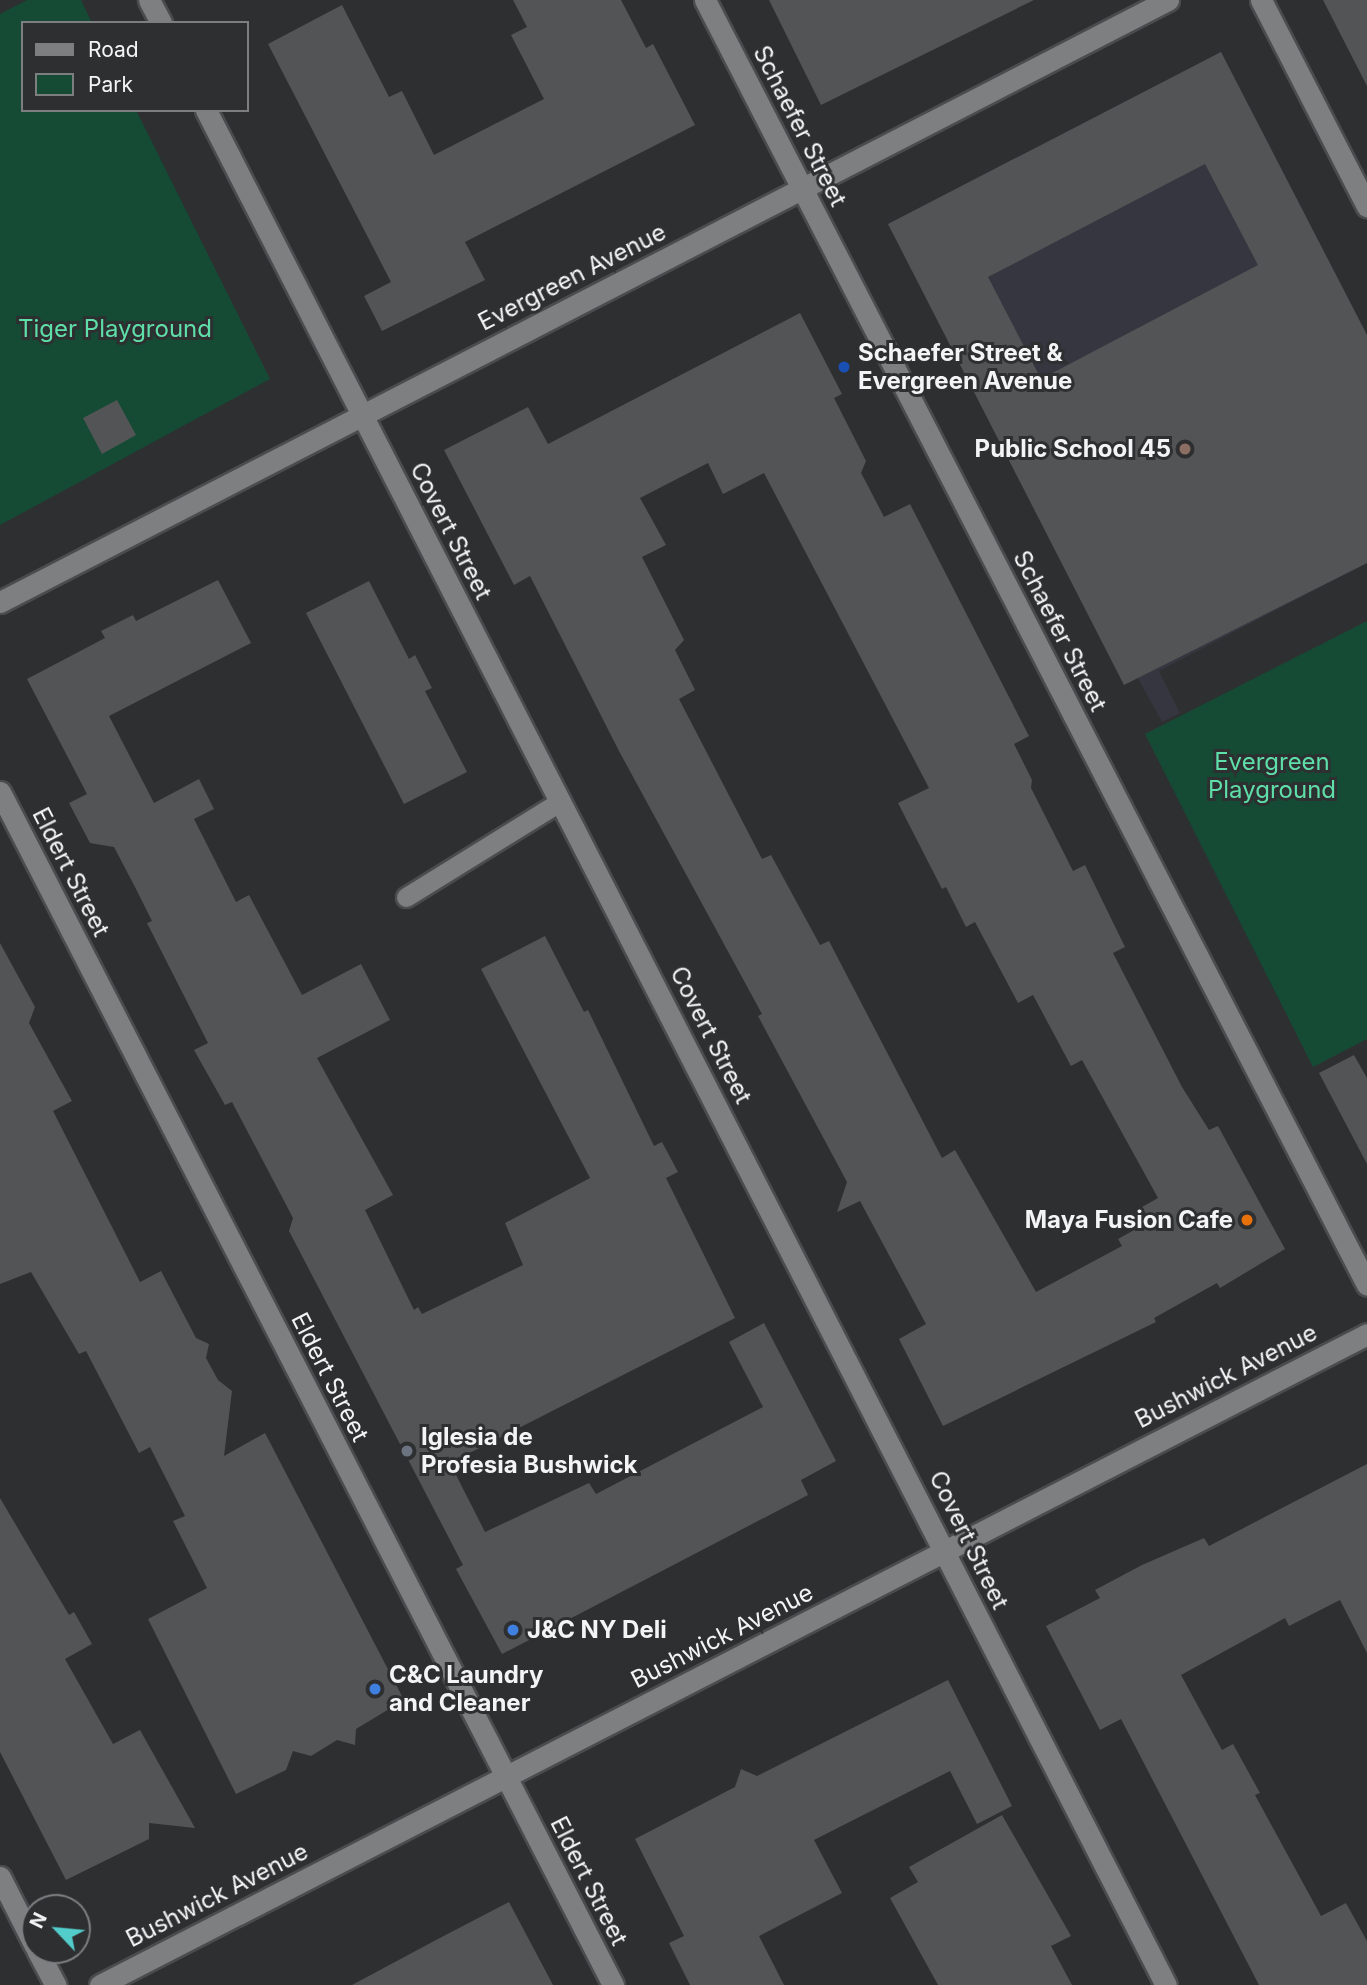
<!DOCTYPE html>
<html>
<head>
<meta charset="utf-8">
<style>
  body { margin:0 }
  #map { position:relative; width:1367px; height:1985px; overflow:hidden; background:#2e2f31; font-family:Inter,sans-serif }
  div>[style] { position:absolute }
  .built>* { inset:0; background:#35363f }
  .green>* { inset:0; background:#154b35 }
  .building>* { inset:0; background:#535456 }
  .roads { filter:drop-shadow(2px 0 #4b4c4e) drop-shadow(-2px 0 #4b4c4e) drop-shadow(0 2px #4b4c4e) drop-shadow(0 -2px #4b4c4e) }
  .lane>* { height:19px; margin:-9.5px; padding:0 9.5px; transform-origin:9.5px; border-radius:9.5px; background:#7e7f81 }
  .street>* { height:21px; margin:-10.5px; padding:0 10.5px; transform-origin:10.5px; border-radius:10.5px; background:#7e7f81 }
  .secondary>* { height:21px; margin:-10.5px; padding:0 10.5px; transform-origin:10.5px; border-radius:10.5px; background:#7e7f81 }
  .dots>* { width:19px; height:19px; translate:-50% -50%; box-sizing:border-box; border:4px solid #2e2f31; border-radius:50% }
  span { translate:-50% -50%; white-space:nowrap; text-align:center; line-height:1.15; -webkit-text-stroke:6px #2e2f31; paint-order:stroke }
  .street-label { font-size:24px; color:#f4f4f6 }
  .park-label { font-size:24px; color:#5edfa9 }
  .poi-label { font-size:24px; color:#f4f4f6; font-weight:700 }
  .left { translate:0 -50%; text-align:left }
  .right { translate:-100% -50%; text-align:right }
  .legend { position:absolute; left:21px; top:21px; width:228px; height:91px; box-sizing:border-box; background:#2e2f31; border:2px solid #7d7e80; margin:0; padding:9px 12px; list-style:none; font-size:21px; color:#f4f4f6 }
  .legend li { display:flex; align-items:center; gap:14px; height:35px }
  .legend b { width:35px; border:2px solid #7d7e80 }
  .north { position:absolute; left:21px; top:1894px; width:70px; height:70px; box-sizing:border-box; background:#2e2f31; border:2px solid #7d7e80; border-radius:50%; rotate:296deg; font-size:19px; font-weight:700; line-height:28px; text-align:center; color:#f4f4f6 }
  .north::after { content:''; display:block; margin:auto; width:24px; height:32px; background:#53cdcb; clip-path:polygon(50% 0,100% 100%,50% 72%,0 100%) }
</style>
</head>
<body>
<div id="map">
  <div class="built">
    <i style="clip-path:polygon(1221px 52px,1367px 335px,1367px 563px,1159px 671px,1180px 713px,1162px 722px,888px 224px)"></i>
  </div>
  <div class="green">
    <i style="clip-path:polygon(27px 0,81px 0,92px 23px,23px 23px,23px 110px,136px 110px,270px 379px,0 525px,0 14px)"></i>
    <i style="clip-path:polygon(1367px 621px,1367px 1039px,1313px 1067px,1145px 734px)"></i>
  </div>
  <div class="building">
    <i style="clip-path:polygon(513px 0,621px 0,646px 48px,653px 44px,695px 125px,465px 242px,485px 280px,382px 331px,364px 296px,391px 282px,268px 44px,342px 5px,389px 97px,402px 91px,434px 155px,544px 99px,511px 35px,527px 27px)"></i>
    <i style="clip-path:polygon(769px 0,1034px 0,821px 105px)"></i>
    <i style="clip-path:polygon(1323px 0,1367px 0,1367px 86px)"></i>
    <i style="clip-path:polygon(evenodd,1221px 52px,1367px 335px,1367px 563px,1124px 685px,888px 224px,1221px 52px,1205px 164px,1258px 265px,1041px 379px,988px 277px,1205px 164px)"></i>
    <i style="clip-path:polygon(evenodd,800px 313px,842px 394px,834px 398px,866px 461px,861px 473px,868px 486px,884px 517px,910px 504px,1029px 736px,1014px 744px,1032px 780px,1031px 788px,1073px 871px,1085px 865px,1125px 947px,1113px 953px,1182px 1087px,1209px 1130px,1218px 1126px,1285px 1249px,1220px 1288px,1217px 1283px,1154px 1318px,1156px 1322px,943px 1426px,899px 1339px,926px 1324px,860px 1201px,837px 1212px,847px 1182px,758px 1016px,762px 1014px,619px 751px,530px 576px,514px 585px,444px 450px,528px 407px,548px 444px,800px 313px,708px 463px,723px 494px,764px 473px,929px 788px,898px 803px,942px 889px,946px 887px,966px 927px,975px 922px,1018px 1003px,1033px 995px,1071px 1066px,1082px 1060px,1158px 1198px,1142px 1207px,1150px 1221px,1118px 1239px,1122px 1246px,1036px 1292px,955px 1150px,942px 1158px,829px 941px,820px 945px,771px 855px,762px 859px,679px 699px,695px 690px,675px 650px,684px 640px,642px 557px,666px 545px,640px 498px,708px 463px)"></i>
    <i style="clip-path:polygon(117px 400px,136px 435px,102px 454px,83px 418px)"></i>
    <i style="clip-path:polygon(218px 580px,251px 643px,109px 716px,154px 803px,199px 779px,214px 809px,194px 819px,236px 902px,249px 895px,302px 995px,361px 964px,390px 1020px,317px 1058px,393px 1195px,365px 1210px,414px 1310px,418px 1307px,422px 1314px,523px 1265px,505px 1223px,590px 1178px,481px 969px,545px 936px,584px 1012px,588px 1010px,654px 1146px,662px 1142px,678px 1172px,666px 1178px,735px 1318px,450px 1463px,485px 1532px,589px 1483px,596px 1494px,763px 1407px,729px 1342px,764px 1323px,836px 1461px,801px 1480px,808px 1495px,502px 1654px,456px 1569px,463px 1565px,289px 1231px,293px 1218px,232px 1102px,225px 1105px,194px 1050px,208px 1043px,147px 923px,152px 921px,136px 889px,114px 847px,90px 843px,69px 803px,87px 794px,27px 679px,105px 638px,101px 631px,133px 615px,136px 621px)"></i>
    <i style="clip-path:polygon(369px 581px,409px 659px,415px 655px,432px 688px,425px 691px,467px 772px,404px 804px,306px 613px)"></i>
    <i style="clip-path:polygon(0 943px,35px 1007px,29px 1023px,72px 1101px,53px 1111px,140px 1282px,161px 1271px,196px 1338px,209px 1344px,206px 1358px,218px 1380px,232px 1391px,224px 1456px,265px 1433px,404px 1700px,356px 1729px,355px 1745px,337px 1740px,311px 1756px,293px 1751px,286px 1770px,236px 1794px,148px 1619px,207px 1588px,173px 1521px,185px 1516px,150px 1447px,139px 1453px,86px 1351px,79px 1354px,31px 1272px,0 1284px)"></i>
    <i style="clip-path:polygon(1354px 1055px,1367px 1078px,1367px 1164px,1319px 1073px)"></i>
    <i style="clip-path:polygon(1367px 1464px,1367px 1653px,1340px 1600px,1289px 1626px,1285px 1618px,1181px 1675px,1222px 1750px,1233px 1744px,1260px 1793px,1255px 1795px,1321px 1916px,1346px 1903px,1367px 1941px,1367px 1985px,1259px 1985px,1121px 1719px,1100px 1730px,1046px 1626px,1100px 1598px,1095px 1590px,1142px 1565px,1204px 1538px,1209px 1546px)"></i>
    <i style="clip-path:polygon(0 1498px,69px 1615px,74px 1612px,92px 1644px,65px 1659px,113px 1744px,140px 1730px,195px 1828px,149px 1823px,149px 1839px,66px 1880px,0 1752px)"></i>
    <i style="clip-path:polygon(948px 1680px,1012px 1806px,977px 1824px,950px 1771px,814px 1840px,842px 1893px,759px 1936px,784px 1985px,690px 1985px,669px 1943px,684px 1936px,635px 1839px,735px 1787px,741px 1769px,757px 1776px)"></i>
    <i style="clip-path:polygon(1002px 1815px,1071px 1936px,1051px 1946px,1072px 1985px,938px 1985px,890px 1898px,918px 1882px,909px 1867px)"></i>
    <i style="clip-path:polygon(509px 1902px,553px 1985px,352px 1985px,436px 1940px)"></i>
  </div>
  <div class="roads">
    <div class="lane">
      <i style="left:406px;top:897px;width:182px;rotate:-31.8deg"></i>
    </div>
    <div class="street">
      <i style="left:149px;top:0;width:26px;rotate:62deg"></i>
      <i style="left:705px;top:0;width:1445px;rotate:62.74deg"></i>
      <i style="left:1261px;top:0;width:232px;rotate:62.8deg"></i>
      <i style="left:206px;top:110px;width:2106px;rotate:62.89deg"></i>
      <i style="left:0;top:602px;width:1314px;rotate:-27.27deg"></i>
      <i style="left:0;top:792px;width:1341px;rotate:62.8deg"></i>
      <i style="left:0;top:1877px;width:77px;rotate:63.1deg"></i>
      <i style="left:37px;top:1950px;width:40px;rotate:62deg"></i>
    </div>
    <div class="secondary">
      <i style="left:100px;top:1985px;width:1424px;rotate:-27.19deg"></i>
    </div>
  </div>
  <div class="dots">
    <i style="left:844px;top:367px;background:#1a4fb4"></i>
    <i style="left:1185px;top:449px;background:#8d6e63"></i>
    <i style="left:1247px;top:1220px;background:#e8710a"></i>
    <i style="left:407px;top:1451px;background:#6b7280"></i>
    <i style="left:513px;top:1630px;background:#3f7fe0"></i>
    <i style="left:375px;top:1689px;background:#3f7fe0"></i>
  </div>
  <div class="street-label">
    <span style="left:800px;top:126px;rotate:63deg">Schaefer Street</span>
    <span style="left:572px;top:277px;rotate:-27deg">Evergreen Avenue</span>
    <span style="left:451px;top:531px;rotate:63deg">Covert Street</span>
    <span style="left:1060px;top:631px;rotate:63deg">Schaefer Street</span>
    <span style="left:71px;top:872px;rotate:63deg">Eldert Street</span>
    <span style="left:711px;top:1035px;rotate:63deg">Covert Street</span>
    <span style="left:1226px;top:1376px;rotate:-27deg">Bushwick Avenue</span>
    <span style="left:330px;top:1377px;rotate:63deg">Eldert Street</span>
    <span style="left:969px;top:1540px;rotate:64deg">Covert Street</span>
    <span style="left:722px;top:1636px;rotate:-27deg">Bushwick Avenue</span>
    <span style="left:589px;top:1881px;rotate:63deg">Eldert Street</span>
    <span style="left:217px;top:1895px;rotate:-27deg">Bushwick Avenue</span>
  </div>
  <div class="park-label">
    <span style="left:115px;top:329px">Tiger Playground</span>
    <span style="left:1272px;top:776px">Evergreen<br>Playground</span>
  </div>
  <div class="poi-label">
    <span class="left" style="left:858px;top:367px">Schaefer Street &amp;<br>Evergreen Avenue</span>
    <span class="right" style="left:1171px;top:449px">Public School 45</span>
    <span class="right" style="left:1233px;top:1220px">Maya Fusion Cafe</span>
    <span class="left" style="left:421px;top:1451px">Iglesia de<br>Profesia Bushwick</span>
    <span class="left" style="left:527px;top:1630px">J&amp;C NY Deli</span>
    <span class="left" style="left:389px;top:1689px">C&amp;C Laundry<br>and Cleaner</span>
  </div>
  <ul class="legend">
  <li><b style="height:9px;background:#7e7f81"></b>Road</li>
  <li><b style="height:19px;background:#154b35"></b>Park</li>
  </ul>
  <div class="north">N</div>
</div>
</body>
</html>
